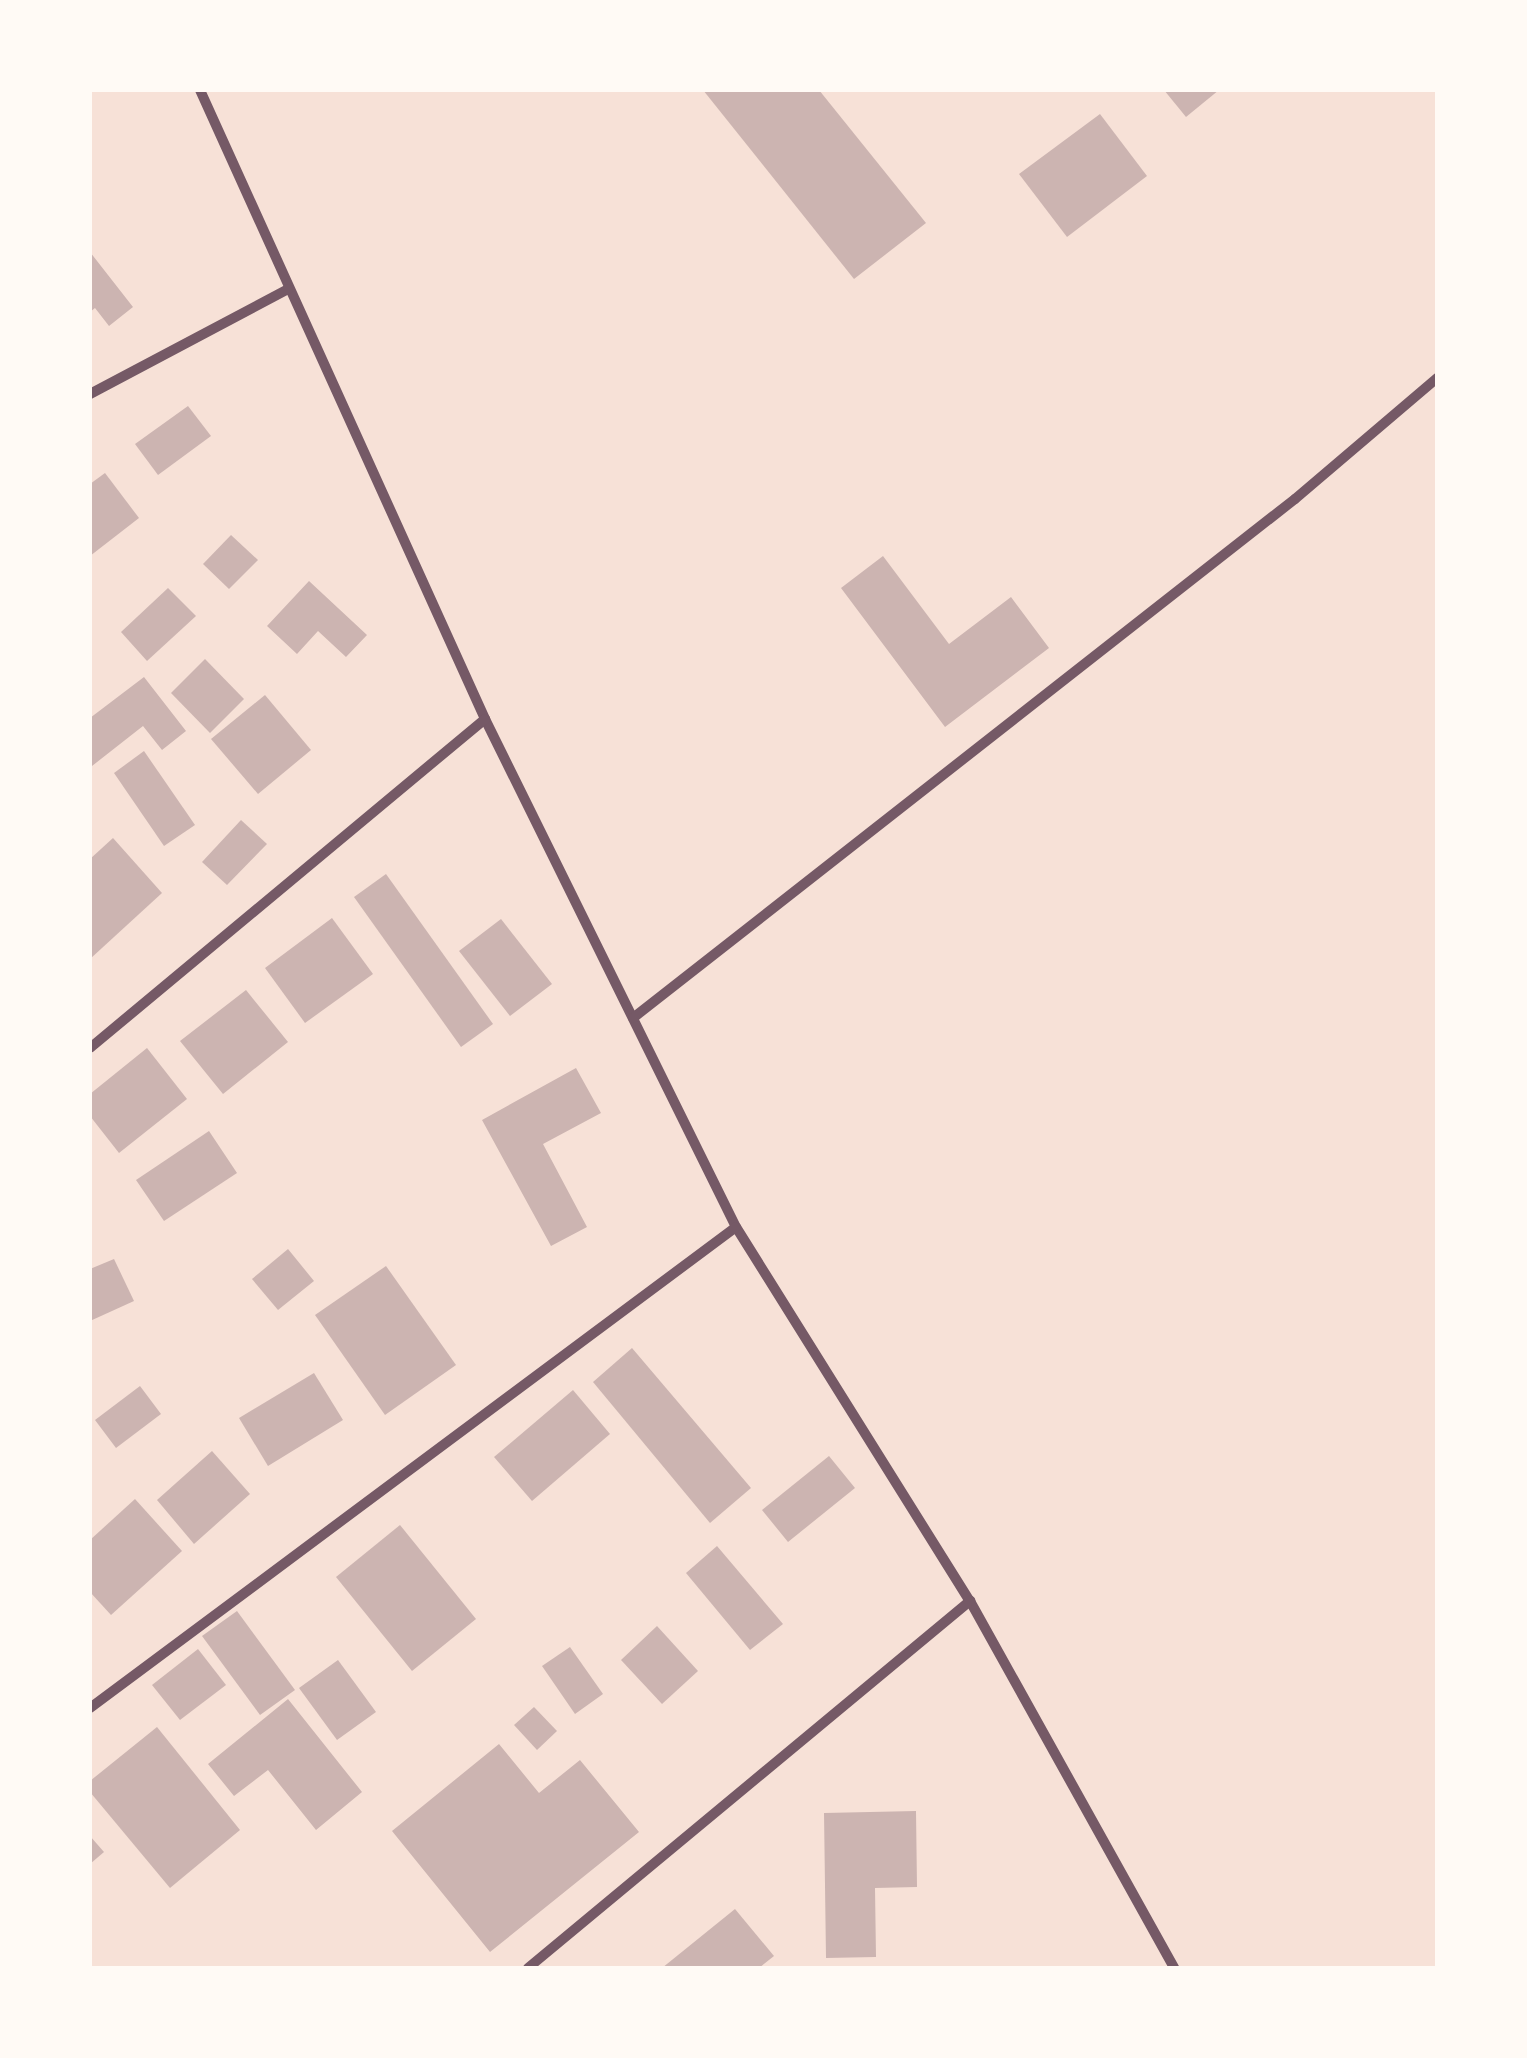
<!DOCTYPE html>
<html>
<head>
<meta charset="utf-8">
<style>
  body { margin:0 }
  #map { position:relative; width:1527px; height:2058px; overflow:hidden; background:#f7e1d7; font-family:Quicksand,sans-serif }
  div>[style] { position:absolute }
  .building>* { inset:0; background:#ccb4b1 }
  .minor>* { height:10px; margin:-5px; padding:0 5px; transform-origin:5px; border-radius:5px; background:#755966 }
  span { translate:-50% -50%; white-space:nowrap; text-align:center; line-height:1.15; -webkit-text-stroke:10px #fffaf5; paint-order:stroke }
  .frame { position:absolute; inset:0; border:92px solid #fffaf5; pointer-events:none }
</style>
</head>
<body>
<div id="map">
  <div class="building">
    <i style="clip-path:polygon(703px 90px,819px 90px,926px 223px,854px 279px)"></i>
    <i style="clip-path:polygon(1164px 90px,1219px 90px,1186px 117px)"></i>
    <i style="clip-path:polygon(1100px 114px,1147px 176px,1067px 237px,1019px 174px)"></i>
    <i style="clip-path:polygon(90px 252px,133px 307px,109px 326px,95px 308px,90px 312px)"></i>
    <i style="clip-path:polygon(188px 406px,211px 436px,158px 475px,135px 444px)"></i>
    <i style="clip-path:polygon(105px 473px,139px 518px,90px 556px,90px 484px)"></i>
    <i style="clip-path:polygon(231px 535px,258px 560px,229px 589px,203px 564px)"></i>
    <i style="clip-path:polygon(883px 556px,949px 644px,1011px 597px,1049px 648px,945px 727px,841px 588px)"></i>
    <i style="clip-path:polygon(309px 581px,367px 635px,346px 657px,318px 631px,297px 654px,267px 626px)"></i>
    <i style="clip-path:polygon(168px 588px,196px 616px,147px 661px,121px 632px)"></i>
    <i style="clip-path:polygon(205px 659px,244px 699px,210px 733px,171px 693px)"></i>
    <i style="clip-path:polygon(144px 677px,186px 731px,162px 750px,143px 726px,92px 766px,90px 718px)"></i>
    <i style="clip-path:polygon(265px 695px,311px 750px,258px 794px,211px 739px)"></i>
    <i style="clip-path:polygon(144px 751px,195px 825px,164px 846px,114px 773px)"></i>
    <i style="clip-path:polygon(241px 820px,267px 844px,227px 885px,202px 862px)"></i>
    <i style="clip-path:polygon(113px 838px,162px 893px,90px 959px,90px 859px)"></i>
    <i style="clip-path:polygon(386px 874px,493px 1024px,461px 1047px,354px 897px)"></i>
    <i style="clip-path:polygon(332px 918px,373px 974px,305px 1023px,265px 968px)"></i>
    <i style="clip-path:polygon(501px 919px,552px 984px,510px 1016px,459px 951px)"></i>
    <i style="clip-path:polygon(246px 990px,288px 1042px,223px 1094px,180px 1041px)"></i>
    <i style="clip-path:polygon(147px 1048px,187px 1099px,119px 1153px,90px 1116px,90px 1094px)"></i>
    <i style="clip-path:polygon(576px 1068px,601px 1113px,543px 1144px,587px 1227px,551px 1246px,482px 1120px)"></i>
    <i style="clip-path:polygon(209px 1131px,237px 1173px,164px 1221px,136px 1180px)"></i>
    <i style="clip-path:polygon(288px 1249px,314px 1281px,278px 1310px,252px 1279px)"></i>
    <i style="clip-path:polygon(114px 1259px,134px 1301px,90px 1321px,90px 1269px)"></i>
    <i style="clip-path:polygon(386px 1266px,456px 1365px,385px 1415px,315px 1315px)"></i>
    <i style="clip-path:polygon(632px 1348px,751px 1488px,710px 1523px,593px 1382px)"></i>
    <i style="clip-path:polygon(314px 1373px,343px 1420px,268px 1466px,239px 1418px)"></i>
    <i style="clip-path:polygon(140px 1386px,161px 1414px,116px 1448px,95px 1420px)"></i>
    <i style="clip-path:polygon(573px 1390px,610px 1434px,532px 1501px,494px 1457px)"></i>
    <i style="clip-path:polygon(212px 1451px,250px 1494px,194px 1544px,157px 1500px)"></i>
    <i style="clip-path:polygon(829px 1456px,855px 1488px,788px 1542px,762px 1510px)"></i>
    <i style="clip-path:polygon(135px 1499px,182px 1551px,111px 1615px,90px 1592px,90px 1540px)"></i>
    <i style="clip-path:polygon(400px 1525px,476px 1619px,412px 1671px,336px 1577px)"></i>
    <i style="clip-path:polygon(717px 1546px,783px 1624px,750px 1650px,686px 1573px)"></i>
    <i style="clip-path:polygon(237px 1611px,295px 1690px,260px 1715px,202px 1636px)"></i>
    <i style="clip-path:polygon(657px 1626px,698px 1671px,662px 1704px,621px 1660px)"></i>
    <i style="clip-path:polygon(570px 1647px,603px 1694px,575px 1714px,542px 1666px)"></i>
    <i style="clip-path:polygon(198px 1649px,226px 1685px,180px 1720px,152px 1685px)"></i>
    <i style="clip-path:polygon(338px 1660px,376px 1712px,337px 1740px,299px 1688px)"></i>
    <i style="clip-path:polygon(288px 1699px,362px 1792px,316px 1830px,268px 1770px,234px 1796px,208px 1764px)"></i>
    <i style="clip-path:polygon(534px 1707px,557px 1731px,537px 1750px,514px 1725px)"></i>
    <i style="clip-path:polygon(157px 1727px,240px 1830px,170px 1888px,90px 1792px,90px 1781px)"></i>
    <i style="clip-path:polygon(499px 1744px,539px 1793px,580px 1760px,639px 1832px,490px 1952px,392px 1831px)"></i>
    <i style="clip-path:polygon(916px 1811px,917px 1887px,875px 1888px,876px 1957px,826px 1958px,824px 1813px)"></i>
    <i style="clip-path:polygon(90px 1836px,104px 1852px,90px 1864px)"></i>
    <i style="clip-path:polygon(735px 1909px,774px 1956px,759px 1968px,662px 1968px)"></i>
  </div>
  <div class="minor">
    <i style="left:200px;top:90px;width:691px;rotate:65.62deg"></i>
    <i style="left:485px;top:719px;width:567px;rotate:63.71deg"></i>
    <i style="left:736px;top:1227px;width:441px;rotate:58deg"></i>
    <i style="left:970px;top:1601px;width:420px;rotate:60.9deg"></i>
    <i style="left:90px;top:394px;width:224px;rotate:-27.9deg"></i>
    <i style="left:633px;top:1018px;width:841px;rotate:-38.1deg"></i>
    <i style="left:1295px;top:499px;width:187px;rotate:-40.4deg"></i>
    <i style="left:90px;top:1048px;width:514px;rotate:-39.79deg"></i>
    <i style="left:90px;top:1708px;width:805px;rotate:-36.67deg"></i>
    <i style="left:528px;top:1968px;width:575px;rotate:-39.7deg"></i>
  </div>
  <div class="frame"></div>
</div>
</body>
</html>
